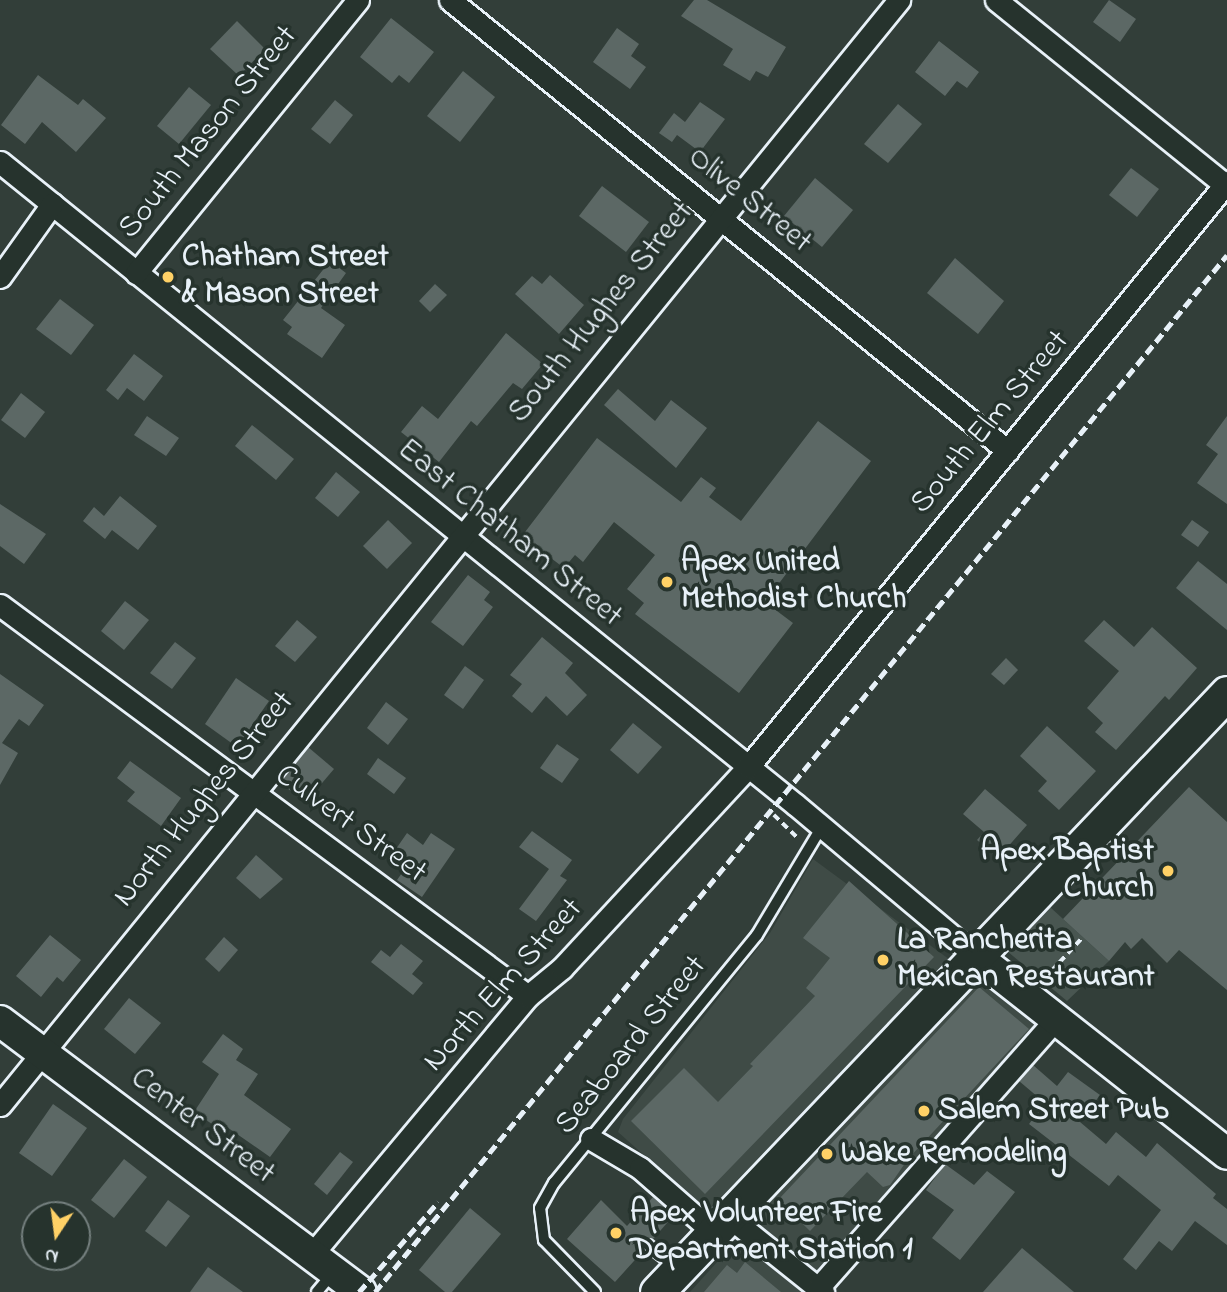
<!DOCTYPE html>
<html>
<head>
<meta charset="utf-8">
<style>
  body { margin:0 }
  #map { position:relative; width:1227px; height:1292px; overflow:hidden; background:#323e39; font-family:"Indie Flower",sans-serif }
  div>[style] { position:absolute }
  .built>* { inset:0; background:#3f4b46 }
  .green>* { inset:0; background:#495651 }
  .building>* { inset:0; background:#5c6865 }
  .path>* { height:3.5px; margin-top:-1.75px; transform-origin:0; background:repeating-linear-gradient(90deg,#e8f1f8 0 7px,transparent 0 12px) }
  .roads { filter:drop-shadow(2px 0 #e8f1f8) drop-shadow(-2px 0 #e8f1f8) drop-shadow(0 2px #e8f1f8) drop-shadow(0 -2px #e8f1f8) }
  .lane>* { height:10px; margin:-5px; padding:0 5px; transform-origin:5px; border-radius:5px; background:#26332d }
  .street>* { height:21px; margin:-10.5px; padding:0 10.5px; transform-origin:10.5px; border-radius:10.5px; background:#26332d }
  .secondary>* { height:30px; margin:-15px; padding:0 15px; transform-origin:15px; border-radius:15px; background:#26332d }
  .primary>* { height:33px; margin:-16.5px; padding:0 16.5px; transform-origin:16.5px; border-radius:16.5px; background:#26332d }
  .rail>* { height:5px; margin-top:-2.5px; transform-origin:0; background:repeating-linear-gradient(90deg,#e8f1f8 0 10px,transparent 0 15px) }
  .dots>* { width:19px; height:19px; translate:-50% -50%; box-sizing:border-box; border:4px solid #26332d; border-radius:50% }
  span { translate:-50% -50%; white-space:nowrap; text-align:center; line-height:1.15; -webkit-text-stroke:7px #26332d; paint-order:stroke }
  .street-label { font-size:32px; color:#e8f1f8 }
  .poi-label { font-size:32px; color:#e8f1f8; font-weight:700 }
  .left { translate:0 -50%; text-align:left }
  .right { translate:-100% -50%; text-align:right }
  .north { position:absolute; left:21px; top:1201px; width:70px; height:70px; box-sizing:border-box; background:#26332d; border:2px solid #747f7e; border-radius:50%; rotate:193deg; font-size:19px; font-weight:700; line-height:28px; text-align:center; color:#e8f1f8 }
  .north::after { content:''; display:block; margin:auto; width:24px; height:32px; background:#ffd166; clip-path:polygon(50% 0,100% 100%,50% 72%,0 100%) }
</style>
</head>
<body>
<div id="map">
  <div class="built">
    <i style="clip-path:polygon(813px 859px,1037px 1024px,1032px 1038px,808px 1292px,690px 1292px,738px 1239px,618px 1132px,623px 1119px,770px 933px)"></i>
  </div>
  <div class="green">
    <i style="clip-path:polygon(1050px 907px,1109px 961px,1067px 1001px,1007px 951px)"></i>
  </div>
  <div class="building">
    <i style="clip-path:polygon(694px 0,707px 0,786px 47px,768px 77px,756px 71px,750px 81px,723px 65px,733px 49px,681px 16px)"></i>
    <i style="clip-path:polygon(1109px 0,1136px 19px,1120px 42px,1093px 22px)"></i>
    <i style="clip-path:polygon(391px 18px,434px 52px,409px 83px,399px 75px,392px 83px,360px 57px)"></i>
    <i style="clip-path:polygon(237px 21px,265px 49px,239px 76px,210px 49px)"></i>
    <i style="clip-path:polygon(617px 28px,639px 44px,631px 56px,646px 67px,630px 89px,593px 62px)"></i>
    <i style="clip-path:polygon(939px 41px,979px 72px,967px 88px,957px 81px,945px 96px,915px 72px)"></i>
    <i style="clip-path:polygon(463px 71px,495px 97px,460px 142px,427px 116px)"></i>
    <i style="clip-path:polygon(38px 75px,78px 105px,83px 99px,106px 118px,76px 152px,42px 122px,25px 144px,1px 125px)"></i>
    <i style="clip-path:polygon(189px 87px,211px 105px,179px 144px,157px 126px)"></i>
    <i style="clip-path:polygon(335px 100px,353px 115px,330px 144px,311px 129px)"></i>
    <i style="clip-path:polygon(700px 102px,725px 119px,700px 152px,677px 135px,672px 142px,659px 133px,674px 113px,685px 122px)"></i>
    <i style="clip-path:polygon(898px 104px,922px 124px,888px 163px,864px 144px)"></i>
    <i style="clip-path:polygon(1131px 168px,1159px 189px,1137px 217px,1109px 195px)"></i>
    <i style="clip-path:polygon(815px 178px,853px 210px,822px 247px,784px 216px)"></i>
    <i style="clip-path:polygon(602px 186px,649px 222px,626px 252px,579px 216px)"></i>
    <i style="clip-path:polygon(955px 258px,1004px 301px,978px 334px,927px 293px)"></i>
    <i style="clip-path:polygon(330px 261px,346px 273px,321px 308px,345px 325px,322px 358px,287px 334px,292px 327px,283px 320px)"></i>
    <i style="clip-path:polygon(550px 275px,584px 305px,559px 334px,515px 294px,532px 276px,542px 284px)"></i>
    <i style="clip-path:polygon(435px 284px,447px 295px,430px 312px,419px 301px)"></i>
    <i style="clip-path:polygon(60px 299px,94px 325px,71px 355px,36px 329px)"></i>
    <i style="clip-path:polygon(506px 333px,543px 364px,522px 389px,513px 383px,477px 426px,471px 421px,439px 462px,401px 432px,422px 406px,438px 419px)"></i>
    <i style="clip-path:polygon(134px 354px,163px 376px,144px 401px,127px 388px,118px 400px,106px 390px)"></i>
    <i style="clip-path:polygon(618px 389px,655px 421px,671px 400px,707px 428px,676px 468px,604px 405px)"></i>
    <i style="clip-path:polygon(21px 393px,45px 412px,25px 438px,1px 420px)"></i>
    <i style="clip-path:polygon(147px 416px,179px 438px,166px 456px,134px 435px)"></i>
    <i style="clip-path:polygon(1227px 416px,1227px 504px,1197px 483px,1218px 454px,1206px 445px)"></i>
    <i style="clip-path:polygon(818px 421px,871px 461px,765px 602px,793px 623px,739px 693px,635px 614px,644px 603px,627px 589px,655px 555px,614px 522px,583px 562px,575px 555px,564px 568px,522px 536px,597px 438px,681px 502px,701px 477px,716px 488px,709px 497px,741px 521px)"></i>
    <i style="clip-path:polygon(252px 425px,294px 459px,276px 480px,235px 446px)"></i>
    <i style="clip-path:polygon(336px 472px,360px 492px,338px 517px,315px 498px)"></i>
    <i style="clip-path:polygon(120px 496px,157px 526px,138px 550px,112px 530px,105px 539px,83px 521px,94px 507px,104px 516px)"></i>
    <i style="clip-path:polygon(0 504px,46px 534px,24px 564px,0 546px)"></i>
    <i style="clip-path:polygon(388px 520px,412px 543px,387px 569px,363px 546px)"></i>
    <i style="clip-path:polygon(1192px 520px,1209px 532px,1198px 547px,1181px 535px)"></i>
    <i style="clip-path:polygon(1198px 561px,1227px 584px,1227px 630px,1176px 588px)"></i>
    <i style="clip-path:polygon(468px 575px,490px 592px,484px 600px,493px 607px,463px 646px,431px 622px)"></i>
    <i style="clip-path:polygon(125px 601px,149px 620px,124px 650px,101px 631px)"></i>
    <i style="clip-path:polygon(297px 620px,317px 637px,295px 662px,275px 646px)"></i>
    <i style="clip-path:polygon(1104px 620px,1134px 647px,1152px 627px,1197px 668px,1169px 700px,1165px 696px,1116px 750px,1095px 732px,1103px 723px,1087px 708px,1119px 671px,1084px 641px)"></i>
    <i style="clip-path:polygon(542px 637px,573px 663px,565px 673px,587px 695px,567px 716px,546px 696px,532px 713px,512px 696px,522px 684px,510px 675px)"></i>
    <i style="clip-path:polygon(175px 642px,196px 658px,172px 689px,150px 673px)"></i>
    <i style="clip-path:polygon(1006px 658px,1018px 670px,1004px 685px,991px 674px)"></i>
    <i style="clip-path:polygon(465px 666px,484px 680px,463px 709px,444px 695px)"></i>
    <i style="clip-path:polygon(0 674px,44px 705px,29px 726px,19px 719px,2px 743px,18px 753px,0 785px)"></i>
    <i style="clip-path:polygon(236px 678px,269px 701px,237px 747px,205px 724px)"></i>
    <i style="clip-path:polygon(386px 702px,408px 719px,388px 745px,367px 728px)"></i>
    <i style="clip-path:polygon(633px 723px,662px 747px,638px 774px,610px 750px)"></i>
    <i style="clip-path:polygon(1047px 726px,1096px 771px,1059px 810px,1038px 791px,1047px 781px,1020px 756px)"></i>
    <i style="clip-path:polygon(557px 744px,579px 759px,562px 783px,540px 768px)"></i>
    <i style="clip-path:polygon(308px 747px,334px 769px,305px 803px,280px 782px)"></i>
    <i style="clip-path:polygon(378px 758px,406px 778px,394px 794px,367px 774px)"></i>
    <i style="clip-path:polygon(130px 761px,181px 798px,161px 826px,127px 801px,135px 792px,117px 778px)"></i>
    <i style="clip-path:polygon(1189px 787px,1227px 822px,1227px 990px,1179px 950px,1167px 963px,1142px 938px,1131px 949px,1125px 942px,1109px 961px,1063px 919px)"></i>
    <i style="clip-path:polygon(985px 789px,1027px 825px,998px 858px,977px 840px,984px 832px,963px 814px)"></i>
    <i style="clip-path:polygon(532px 831px,572px 860px,560px 876px,567px 880px,536px 921px,519px 909px,549px 869px,519px 847px)"></i>
    <i style="clip-path:polygon(407px 833px,423px 845px,431px 833px,455px 849px,422px 897px,397px 880px,404px 870px,389px 859px)"></i>
    <i style="clip-path:polygon(256px 855px,283px 879px,260px 899px,236px 878px)"></i>
    <i style="clip-path:polygon(849px 881px,934px 957px,705px 1194px,631px 1121px,684px 1068px,718px 1102px,753px 1066px,750px 1064px,815px 996px,806px 988px,830px 958px,803px 938px)"></i>
    <i style="clip-path:polygon(50px 935px,81px 960px,63px 982px,57px 977px,41px 997px,16px 976px)"></i>
    <i style="clip-path:polygon(224px 937px,238px 950px,219px 972px,205px 959px)"></i>
    <i style="clip-path:polygon(401px 944px,423px 961px,412px 974px,423px 983px,413px 995px,371px 962px,381px 950px,390px 957px)"></i>
    <i style="clip-path:polygon(979px 987px,1029px 1029px,908px 1159px,890px 1185px,883px 1187px,867px 1172px,810px 1231px,778px 1200px)"></i>
    <i style="clip-path:polygon(129px 998px,161px 1023px,135px 1054px,104px 1029px)"></i>
    <i style="clip-path:polygon(223px 1034px,243px 1049px,236px 1060px,258px 1074px,244px 1095px,291px 1129px,270px 1157px,224px 1125px,221px 1130px,194px 1112px,219px 1074px,202px 1062px)"></i>
    <i style="clip-path:polygon(1033px 1065px,1057px 1086px,1068px 1072px,1100px 1095px,1080px 1122px,1106px 1144px,1116px 1132px,1146px 1157px,1157px 1143px,1216px 1194px,1213px 1198px,1227px 1209px,1227px 1245px,1195px 1221px,1172px 1251px,1159px 1241px,1136px 1270px,1123px 1259px,1161px 1210px,1118px 1175px,1109px 1186px,1029px 1124px,1045px 1103px,1019px 1081px)"></i>
    <i style="clip-path:polygon(53px 1104px,87px 1128px,52px 1176px,19px 1153px)"></i>
    <i style="clip-path:polygon(340px 1152px,353px 1162px,327px 1195px,314px 1184px)"></i>
    <i style="clip-path:polygon(124px 1159px,147px 1177px,114px 1218px,91px 1200px)"></i>
    <i style="clip-path:polygon(945px 1164px,974px 1185px,987px 1171px,1015px 1192px,960px 1260px,932px 1238px,954px 1210px,926px 1190px)"></i>
    <i style="clip-path:polygon(653px 1197px,674px 1215px,653px 1239px,642px 1240px,643px 1251px,615px 1282px,567px 1239px,601px 1200px,627px 1226px)"></i>
    <i style="clip-path:polygon(168px 1200px,190px 1216px,166px 1247px,145px 1231px)"></i>
    <i style="clip-path:polygon(470px 1208px,501px 1234px,452px 1292px,445px 1292px,419px 1270px)"></i>
    <i style="clip-path:polygon(1022px 1248px,1074px 1292px,983px 1292px)"></i>
    <i style="clip-path:polygon(745px 1262px,781px 1292px,704px 1292px,727px 1265px,737px 1273px)"></i>
    <i style="clip-path:polygon(208px 1267px,243px 1292px,190px 1292px)"></i>
  </div>
  <div class="path">
    <i style="left:774px;top:815px;width:35px;rotate:44deg"></i>
    <i style="left:1043px;top:980px;width:59px;rotate:-47.1deg"></i>
  </div>
  <div class="roads">
    <div class="lane">
      <i style="left:648px;top:1245px;width:36px;rotate:38deg"></i>
      <i style="left:317px;top:1292px;width:25px;rotate:-50deg"></i>
      <i style="left:595px;top:1292px;width:73px;rotate:-134.4deg"></i>
      <i style="left:544px;top:1240px;width:32px;rotate:-97deg"></i>
      <i style="left:540px;top:1208px;width:29px;rotate:-61deg"></i>
      <i style="left:554px;top:1183px;width:320px;rotate:-50.7deg"></i>
      <i style="left:757px;top:935px;width:125px;rotate:-59.1deg"></i>
    </div>
    <div class="street">
      <i style="left:450px;top:0;width:717px;rotate:38.95deg"></i>
      <i style="left:996px;top:0;width:294px;rotate:38.9deg"></i>
      <i style="left:0;top:162px;width:1023px;rotate:38.93deg"></i>
      <i style="left:796px;top:805px;width:236px;rotate:40deg"></i>
      <i style="left:136px;top:273px;width:352px;rotate:-50.9deg"></i>
      <i style="left:0;top:277px;width:90px;rotate:-54.5deg"></i>
      <i style="left:0;top:605px;width:657px;rotate:36.52deg"></i>
      <i style="left:0;top:1105px;width:1425px;rotate:-50.87deg"></i>
      <i style="left:591px;top:1139px;width:57px;rotate:30.6deg"></i>
      <i style="left:640px;top:1168px;width:97px;rotate:41.2deg"></i>
      <i style="left:728px;top:1216px;width:122px;rotate:38.7deg"></i>
      <i style="left:313px;top:1253px;width:335px;rotate:-50.1deg"></i>
      <i style="left:528px;top:996px;width:44px;rotate:-39.5deg"></i>
      <i style="left:562px;top:968px;width:274px;rotate:-47.2deg"></i>
      <i style="left:748px;top:767px;width:756px;rotate:-50.69deg"></i>
      <i style="left:818px;top:1288px;width:359px;rotate:-48.5deg"></i>
    </div>
    <div class="secondary">
      <i style="left:977px;top:957px;width:318px;rotate:38.2deg"></i>
      <i style="left:0;top:1021px;width:451px;rotate:36.9deg"></i>
    </div>
    <div class="primary">
      <i style="left:657px;top:1292px;width:827px;rotate:-46.42deg"></i>
    </div>
  </div>
  <div class="rail">
    <i style="left:359px;top:1292px;width:120px;rotate:-48.7deg"></i>
    <i style="left:375px;top:1292px;width:1342px;rotate:-50.59deg"></i>
  </div>
  <div class="dots">
    <i style="left:168px;top:277px;background:#ffd166"></i>
    <i style="left:667px;top:582px;background:#ffd166"></i>
    <i style="left:1168px;top:871px;background:#ffd166"></i>
    <i style="left:883px;top:960px;background:#ffd166"></i>
    <i style="left:924px;top:1111px;background:#ffd166"></i>
    <i style="left:827px;top:1154px;background:#ffd166"></i>
    <i style="left:616px;top:1233px;background:#ffd166"></i>
  </div>
  <div class="street-label">
    <span style="left:209px;top:133px;rotate:-51deg">South Mason Street</span>
    <span style="left:749px;top:201px;rotate:39deg">Olive Street</span>
    <span style="left:602px;top:313px;rotate:-51deg">South Hughes Street</span>
    <span style="left:991px;top:423px;rotate:-50deg">South Elm Street</span>
    <span style="left:509px;top:534px;rotate:39deg">East Chatham Street</span>
    <span style="left:205px;top:800px;rotate:-51deg">North Hughes Street</span>
    <span style="left:350px;top:825px;rotate:36deg">Culvert Street</span>
    <span style="left:504px;top:986px;rotate:-48deg">North Elm Street</span>
    <span style="left:632px;top:1046px;rotate:-51deg">Seaboard Street</span>
    <span style="left:202px;top:1127px;rotate:37deg">Center Street</span>
  </div>
  <div class="poi-label">
    <span class="left" style="left:182px;top:277px">Chatham Street<br>&amp; Mason Street</span>
    <span class="left" style="left:681px;top:582px">Apex United<br>Methodist Church</span>
    <span class="right" style="left:1154px;top:871px">Apex Baptist<br>Church</span>
    <span class="left" style="left:897px;top:960px">La Rancherita<br>Mexican Restaurant</span>
    <span class="left" style="left:938px;top:1111px">Salem Street Pub</span>
    <span class="left" style="left:841px;top:1154px">Wake Remodeling</span>
    <span class="left" style="left:630px;top:1233px">Apex Volunteer Fire<br>Department Station 1</span>
  </div>
  <div class="north">N</div>
</div>
</body>
</html>
